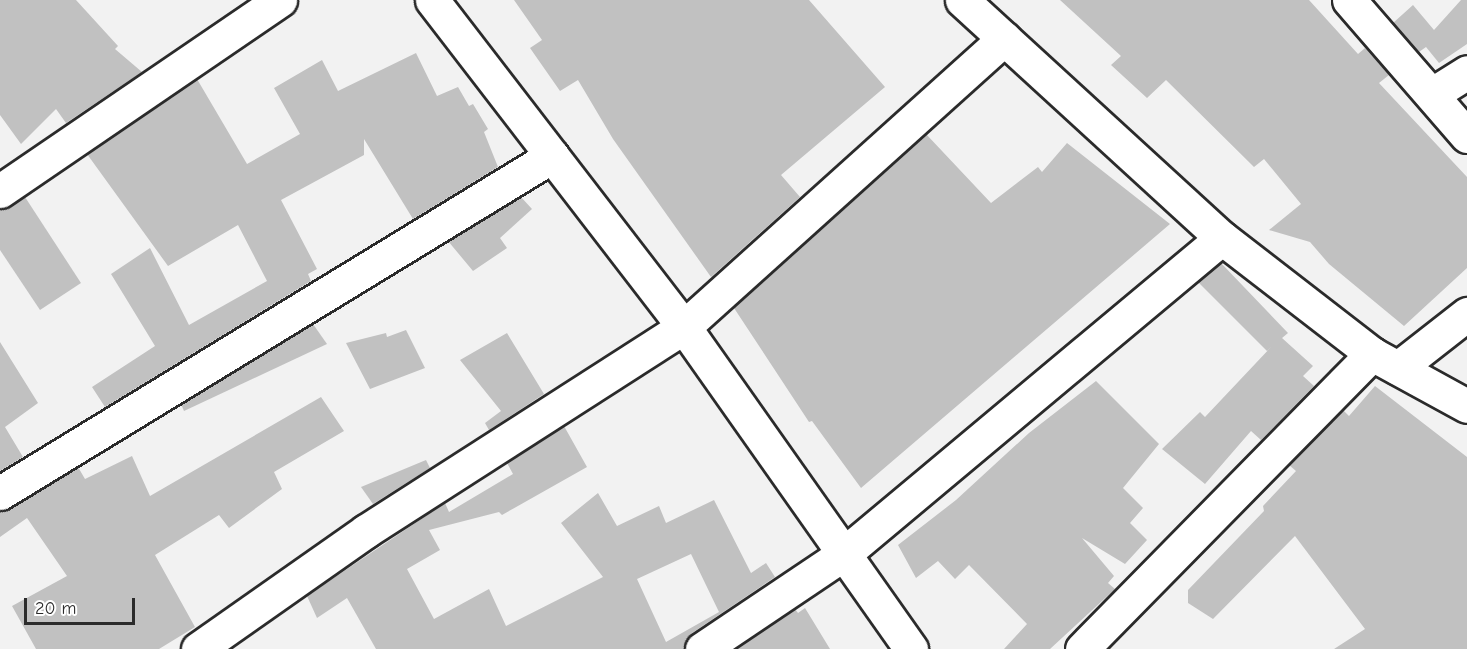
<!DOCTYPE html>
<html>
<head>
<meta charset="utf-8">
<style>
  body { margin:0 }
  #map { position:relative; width:1467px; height:649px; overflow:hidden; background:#f2f2f2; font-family:"Comic Neue",sans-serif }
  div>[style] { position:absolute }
  .building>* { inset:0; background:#c1c1c1 }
  .roads { filter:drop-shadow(2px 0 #2b2b2b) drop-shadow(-2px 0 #2b2b2b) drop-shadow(0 2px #2b2b2b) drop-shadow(0 -2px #2b2b2b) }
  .minor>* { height:33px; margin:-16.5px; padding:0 16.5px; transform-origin:16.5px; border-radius:16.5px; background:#fff }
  span { translate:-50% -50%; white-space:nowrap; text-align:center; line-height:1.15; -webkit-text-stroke:4.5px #fff; paint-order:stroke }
  .scale { position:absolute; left:24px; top:598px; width:111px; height:27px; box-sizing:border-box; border:3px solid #2b2b2b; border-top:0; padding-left:8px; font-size:18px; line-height:21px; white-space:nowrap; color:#2b2b2b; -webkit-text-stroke:4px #fff; paint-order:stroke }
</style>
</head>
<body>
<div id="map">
  <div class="building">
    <i style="clip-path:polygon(0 0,76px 0,118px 46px,115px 49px,142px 72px,66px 123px,56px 109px,21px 144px,0 115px)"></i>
    <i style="clip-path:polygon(514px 0,809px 0,885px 87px,781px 175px,800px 197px,711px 277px,613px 139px,578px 80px,560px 91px,530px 48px,542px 40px)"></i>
    <i style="clip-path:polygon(1060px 0,1309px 0,1358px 54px,1365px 48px,1389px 75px,1379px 83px,1467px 177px,1467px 268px,1404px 326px,1329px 264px,1310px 242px,1269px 230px,1301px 204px,1264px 159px,1254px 167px,1166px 80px,1147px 98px,1111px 65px,1121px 56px)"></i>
    <i style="clip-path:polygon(1461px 0,1467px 0,1467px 44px,1439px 63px,1426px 47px,1419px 52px,1393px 23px,1413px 5px,1434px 30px)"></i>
    <i style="clip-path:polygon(416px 53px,437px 96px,458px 87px,469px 106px,473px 104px,488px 129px,484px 132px,498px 167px,413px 219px,364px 139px,364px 155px,281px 200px,317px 269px,308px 274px,311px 281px,105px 407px,92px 387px,155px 346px,111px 274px,150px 248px,189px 325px,267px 281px,238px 225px,168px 266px,87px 154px,197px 79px,247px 164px,300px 134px,274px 88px,322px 60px,338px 91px)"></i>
    <i style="clip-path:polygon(926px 134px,991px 203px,1038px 167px,1042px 172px,1067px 143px,1170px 224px,861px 488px,812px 421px,809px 422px,734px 308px)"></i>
    <i style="clip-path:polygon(25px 197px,81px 283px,40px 310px,0 250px,0 210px)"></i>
    <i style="clip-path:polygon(521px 197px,532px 209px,500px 238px,507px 248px,473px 271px,448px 241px)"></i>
    <i style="clip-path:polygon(1221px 263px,1288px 333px,1282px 338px,1313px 366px,1303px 376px,1314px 386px,1261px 440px,1251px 431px,1205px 484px,1162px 449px,1200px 412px,1205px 417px,1272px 346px,1267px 351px,1198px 282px)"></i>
    <i style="clip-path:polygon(313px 324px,327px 344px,184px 411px,181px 404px)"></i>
    <i style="clip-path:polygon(406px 330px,425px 368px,370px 389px,346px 343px,386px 333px,387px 337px)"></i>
    <i style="clip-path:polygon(507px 333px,544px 394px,489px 430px,485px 423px,501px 411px,460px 360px)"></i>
    <i style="clip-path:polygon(0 342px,38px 403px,5px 427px,23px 457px,0 471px)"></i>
    <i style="clip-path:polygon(1096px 381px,1159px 444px,1123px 488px,1143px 508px,1130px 523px,1147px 540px,1125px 564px,1082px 538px,1114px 576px,1108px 583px,1115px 589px,1050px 649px,1004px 649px,1027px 624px,969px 565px,955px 579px,938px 561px,916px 578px,898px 545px,956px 500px,1029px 433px)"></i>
    <i style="clip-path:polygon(1375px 386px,1467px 457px,1467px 649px,1334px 649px,1365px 629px,1295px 536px,1213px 619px,1188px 603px,1188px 590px,1264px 511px,1263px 506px,1296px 471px,1289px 465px,1343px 410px,1349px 416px)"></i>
    <i style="clip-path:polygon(321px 397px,344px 431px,274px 472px,282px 489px,229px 528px,219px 515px,155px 555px,195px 627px,159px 649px,36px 649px,12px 606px,67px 576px,27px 518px,0 537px,0 512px,78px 467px,85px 479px,132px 456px,150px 496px)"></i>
    <i style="clip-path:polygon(evenodd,564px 426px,587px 467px,502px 515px,499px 512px,429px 530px,440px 550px,407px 569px,434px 619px,489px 589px,506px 626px,603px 577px,561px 523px,598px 493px,617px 526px,659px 506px,666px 523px,714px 500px,751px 573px,766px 563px,775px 577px,692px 633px,683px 649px,376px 649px,347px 598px,317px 618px,307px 596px,445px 503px,449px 512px,513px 474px,507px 463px,564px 426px,691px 554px,719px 612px,666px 642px,637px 579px,691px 554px)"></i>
    <i style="clip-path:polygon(426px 460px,430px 468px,373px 504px,361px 487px)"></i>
    <i style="clip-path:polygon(805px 608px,830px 649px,736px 649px,795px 609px,798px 613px)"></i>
  </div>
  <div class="roads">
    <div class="minor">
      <i style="left:432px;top:0;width:413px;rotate:52.4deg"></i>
      <i style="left:684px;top:327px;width:394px;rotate:54.8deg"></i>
      <i style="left:962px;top:0;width:352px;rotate:42.5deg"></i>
      <i style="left:1222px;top:238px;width:190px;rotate:37.7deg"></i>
      <i style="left:1372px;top:354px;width:108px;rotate:28.7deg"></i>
      <i style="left:1349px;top:0;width:180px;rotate:49.1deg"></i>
      <i style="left:1434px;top:93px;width:39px;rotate:-32deg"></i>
      <i style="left:0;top:191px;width:339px;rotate:-34.3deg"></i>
      <i style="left:1398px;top:368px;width:88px;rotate:-38deg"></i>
      <i style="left:0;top:493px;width:647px;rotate:-31.4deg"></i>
      <i style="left:198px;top:649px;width:205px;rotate:-35.1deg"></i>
      <i style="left:366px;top:531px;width:378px;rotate:-32.7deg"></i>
      <i style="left:684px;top:327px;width:431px;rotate:-42deg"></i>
      <i style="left:702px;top:649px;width:172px;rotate:-33.9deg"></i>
      <i style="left:845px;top:553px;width:491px;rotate:-39.9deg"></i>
      <i style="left:1082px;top:649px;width:414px;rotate:-45.5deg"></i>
    </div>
  </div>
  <div class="scale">20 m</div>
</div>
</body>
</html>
